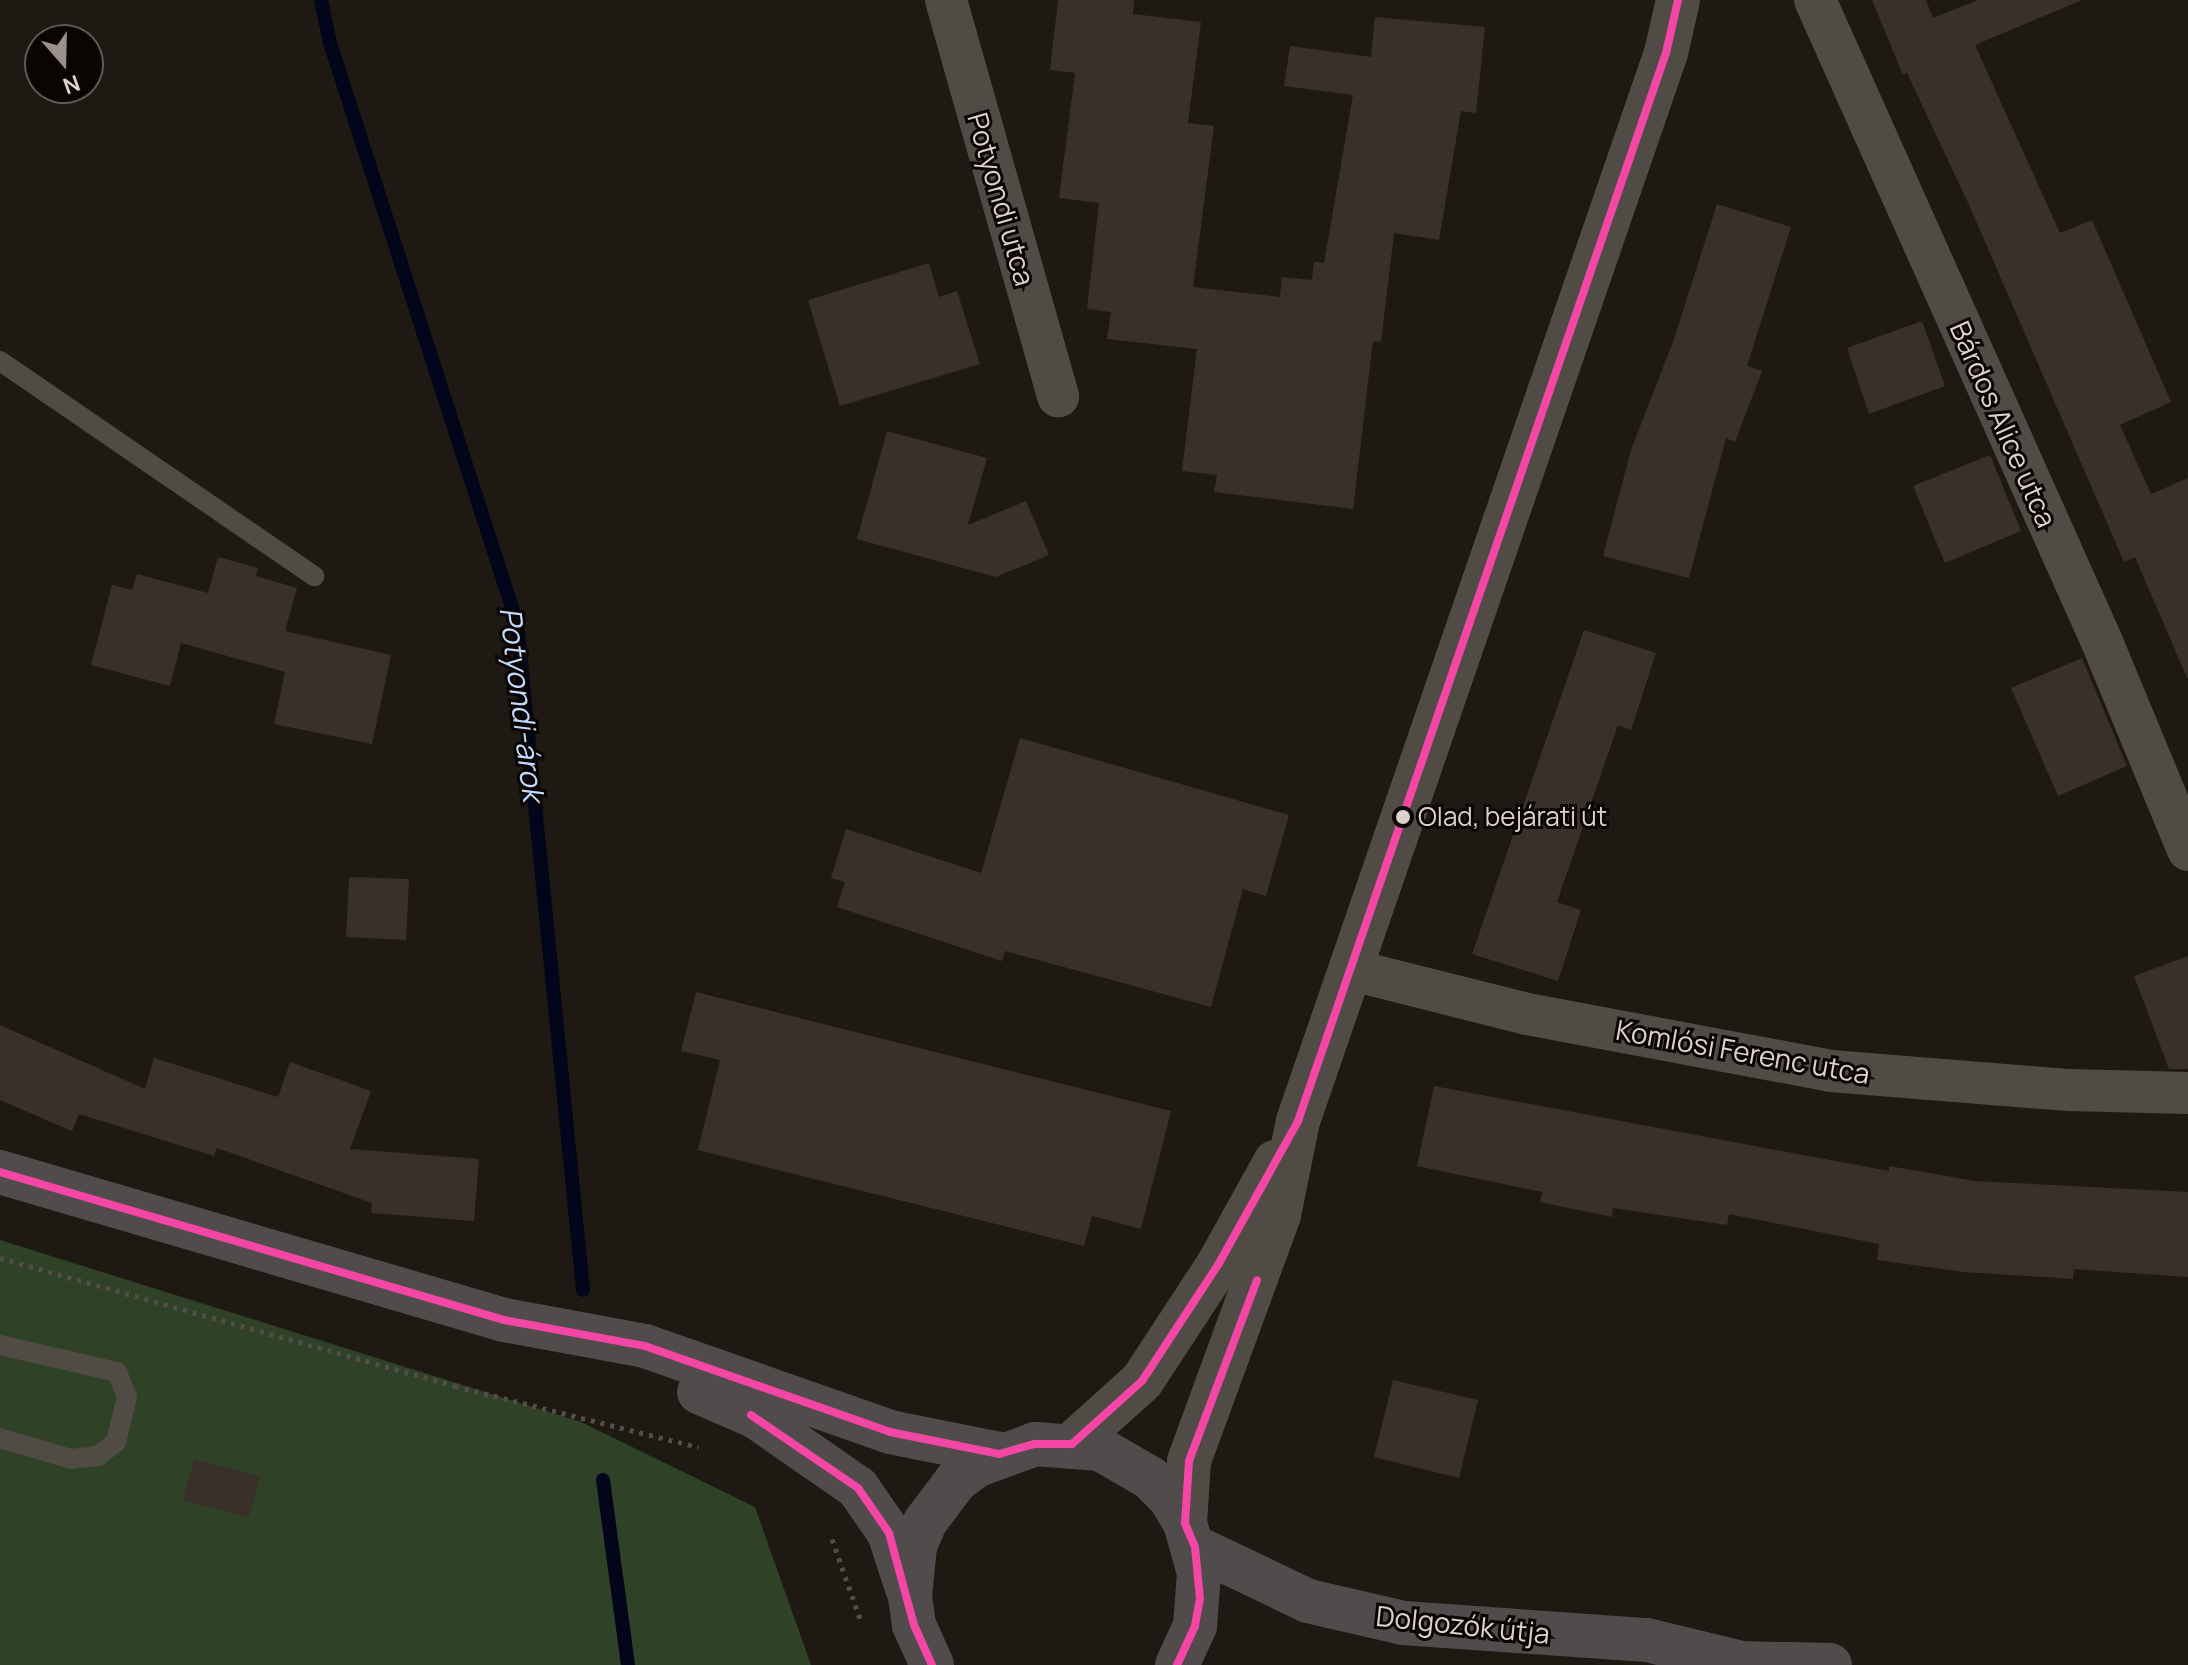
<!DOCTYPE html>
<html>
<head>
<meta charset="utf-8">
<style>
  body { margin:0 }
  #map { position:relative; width:2188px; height:1665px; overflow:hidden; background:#1f1913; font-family:Manrope,sans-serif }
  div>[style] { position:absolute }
  .green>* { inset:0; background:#2f4126 }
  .stream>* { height:14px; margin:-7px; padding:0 7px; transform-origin:7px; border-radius:7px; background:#03061b }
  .building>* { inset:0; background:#393129 }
  .path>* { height:5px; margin-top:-2.5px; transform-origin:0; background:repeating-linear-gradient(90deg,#534d49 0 4px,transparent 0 10px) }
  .service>* { height:20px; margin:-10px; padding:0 10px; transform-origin:10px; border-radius:10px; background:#514b46 }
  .minor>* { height:42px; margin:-21px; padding:0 21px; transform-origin:21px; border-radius:21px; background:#514b46 }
  .tertiary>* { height:44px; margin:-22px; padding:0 22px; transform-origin:22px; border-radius:22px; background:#514b46 }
  .secondary>* { height:44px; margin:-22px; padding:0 22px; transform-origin:22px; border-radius:22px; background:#524b4b }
  .bus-1>* { height:8px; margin:-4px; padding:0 4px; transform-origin:4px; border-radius:4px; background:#f346a5 }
  .dots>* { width:22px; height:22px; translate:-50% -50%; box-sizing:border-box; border:4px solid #0a0503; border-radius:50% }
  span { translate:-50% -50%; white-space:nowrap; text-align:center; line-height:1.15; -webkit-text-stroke:6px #0a0503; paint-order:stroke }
  .bus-label { font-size:26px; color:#dcd2cb }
  .left { translate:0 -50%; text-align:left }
  .street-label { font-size:28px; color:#dcd2cb }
  .water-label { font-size:30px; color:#c2dbfd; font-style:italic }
  .north { position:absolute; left:24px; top:24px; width:80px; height:80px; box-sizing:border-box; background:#0a0503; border:2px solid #5e5753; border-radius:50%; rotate:160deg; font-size:22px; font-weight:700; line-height:32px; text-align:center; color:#dcd2cb }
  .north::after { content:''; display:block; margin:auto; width:28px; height:36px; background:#9a918b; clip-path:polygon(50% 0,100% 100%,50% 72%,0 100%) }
</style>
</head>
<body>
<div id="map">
  <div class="green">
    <i style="clip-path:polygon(0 1240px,581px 1422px,755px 1507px,811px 1665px,0 1665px)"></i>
  </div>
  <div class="stream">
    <i style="left:321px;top:0;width:44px;rotate:78.2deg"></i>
    <i style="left:330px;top:43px;width:609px;rotate:72.13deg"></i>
    <i style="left:517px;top:623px;width:670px;rotate:84.35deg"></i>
    <i style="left:603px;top:1480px;width:187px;rotate:82.3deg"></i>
  </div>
  <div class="building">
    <i style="clip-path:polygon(1058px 0,1134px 0,1133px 14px,1201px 22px,1188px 123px,1214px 126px,1193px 287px,1280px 297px,1282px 277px,1312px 280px,1314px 262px,1324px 263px,1353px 95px,1284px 86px,1290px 46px,1371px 57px,1375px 17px,1485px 27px,1476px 113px,1461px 111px,1439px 240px,1394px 233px,1381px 342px,1373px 341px,1353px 509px,1214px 492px,1217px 475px,1182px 471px,1197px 349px,1107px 339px,1111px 312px,1087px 309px,1099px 203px,1059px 198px,1075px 73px,1050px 70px)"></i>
    <i style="clip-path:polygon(1872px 0,1926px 0,1933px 18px,1978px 0,2082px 0,1975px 45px,2060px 233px,2092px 220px,2171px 402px,2120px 425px,2151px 494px,2188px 478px,2188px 680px,2135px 557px,2124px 562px,1970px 207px,1907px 73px,1903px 75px)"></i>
    <i style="clip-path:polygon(1717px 204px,1791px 227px,1747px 366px,1762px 371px,1735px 442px,1726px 438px,1689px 578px,1603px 556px,1631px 450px,1674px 339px)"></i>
    <i style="clip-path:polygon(929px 263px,939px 297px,957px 291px,980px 364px,840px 406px,808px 300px)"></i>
    <i style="clip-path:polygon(1922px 321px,1945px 386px,1869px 414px,1847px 348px)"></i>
    <i style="clip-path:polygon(887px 431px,987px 458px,968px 525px,1026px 501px,1049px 555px,996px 577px,857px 539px)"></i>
    <i style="clip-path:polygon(1990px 455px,2021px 531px,1945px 563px,1913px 486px)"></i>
    <i style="clip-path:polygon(218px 557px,258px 568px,256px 576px,297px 588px,285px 631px,391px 655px,372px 744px,274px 724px,285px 672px,181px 643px,170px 686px,91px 665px,112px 585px,132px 590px,137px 574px,208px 593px)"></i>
    <i style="clip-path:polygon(1584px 630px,1656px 653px,1631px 730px,1618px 725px,1557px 902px,1581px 910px,1558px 981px,1472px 954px)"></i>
    <i style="clip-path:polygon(2082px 658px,2127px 766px,2058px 796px,2011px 688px)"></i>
    <i style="clip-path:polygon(1020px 738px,1289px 815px,1266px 896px,1243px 889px,1211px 1007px,1005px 951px,1002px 961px,837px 907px,845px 882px,831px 878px,846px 829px,981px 873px)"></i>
    <i style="clip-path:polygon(349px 877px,409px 879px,406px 940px,346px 937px)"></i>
    <i style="clip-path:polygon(2188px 956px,2188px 1069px,2169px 1069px,2134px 976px)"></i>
    <i style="clip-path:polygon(696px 992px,1171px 1111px,1141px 1229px,1092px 1216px,1084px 1246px,698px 1150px,720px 1060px,681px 1051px)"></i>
    <i style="clip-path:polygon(0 1025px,145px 1089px,154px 1058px,278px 1097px,290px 1062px,371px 1091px,350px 1149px,479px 1159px,474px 1221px,371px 1213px,372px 1203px,217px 1148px,214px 1156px,79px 1114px,72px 1131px,0 1100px)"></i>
    <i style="clip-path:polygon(1434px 1086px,1889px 1171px,1889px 1166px,1975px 1181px,2188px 1192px,2188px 1277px,2074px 1269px,2073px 1279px,1964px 1272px,1877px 1260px,1879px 1244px,1729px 1214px,1727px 1225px,1613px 1208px,1612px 1217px,1540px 1202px,1542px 1192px,1417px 1166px)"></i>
    <i style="clip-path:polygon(1393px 1380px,1478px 1400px,1459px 1478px,1374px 1457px)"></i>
    <i style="clip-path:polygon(194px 1459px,260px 1476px,249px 1518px,183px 1500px)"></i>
  </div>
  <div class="path">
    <i style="left:0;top:1258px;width:473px;rotate:15.7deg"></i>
    <i style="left:455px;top:1386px;width:251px;rotate:14.1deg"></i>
    <i style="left:832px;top:1539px;width:90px;rotate:70.6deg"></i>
  </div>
  <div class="service">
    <i style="left:0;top:361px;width:381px;rotate:34.4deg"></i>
    <i style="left:0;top:1345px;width:120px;rotate:13deg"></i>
    <i style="left:117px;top:1372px;width:27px;rotate:68deg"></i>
    <i style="left:127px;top:1397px;width:46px;rotate:103.7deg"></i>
    <i style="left:116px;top:1442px;width:23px;rotate:142deg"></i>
    <i style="left:98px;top:1456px;width:27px;rotate:174deg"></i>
    <i style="left:71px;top:1459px;width:74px;rotate:-163.5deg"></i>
  </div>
  <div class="minor">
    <i style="left:946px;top:0;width:412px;rotate:74.2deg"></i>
    <i style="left:1815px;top:0;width:703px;rotate:65.91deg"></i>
    <i style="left:2102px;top:642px;width:225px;rotate:67.5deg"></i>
    <i style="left:1352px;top:970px;width:180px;rotate:14.1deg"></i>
    <i style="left:1527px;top:1014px;width:309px;rotate:10.6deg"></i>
    <i style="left:1831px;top:1071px;width:239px;rotate:4.6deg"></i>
    <i style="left:2069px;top:1090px;width:119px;rotate:1.4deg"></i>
  </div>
  <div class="tertiary">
    <i style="left:1072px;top:1444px;width:94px;rotate:-42deg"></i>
    <i style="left:1142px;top:1381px;width:139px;rotate:-56.8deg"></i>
    <i style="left:1218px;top:1265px;width:118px;rotate:-61deg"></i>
    <i style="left:1185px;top:1523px;width:62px;rotate:-86.3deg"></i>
    <i style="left:1189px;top:1461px;width:262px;rotate:-69.9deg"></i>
    <i style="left:1279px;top:1215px;width:96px;rotate:-78.6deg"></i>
    <i style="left:1298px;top:1121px;width:1130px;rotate:-70.99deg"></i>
    <i style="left:1666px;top:53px;width:54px;rotate:-77.2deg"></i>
  </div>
  <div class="secondary">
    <i style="left:0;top:1172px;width:525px;rotate:16.36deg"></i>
    <i style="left:504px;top:1320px;width:143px;rotate:10.4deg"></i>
    <i style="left:645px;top:1346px;width:260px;rotate:19.3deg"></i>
    <i style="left:890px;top:1432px;width:111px;rotate:11.4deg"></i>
    <i style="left:699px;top:1392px;width:62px;rotate:23.7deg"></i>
    <i style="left:756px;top:1417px;width:124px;rotate:34.8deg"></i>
    <i style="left:858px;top:1488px;width:55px;rotate:55.4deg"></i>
    <i style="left:889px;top:1533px;width:58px;rotate:71.9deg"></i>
    <i style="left:1195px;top:1547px;width:125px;rotate:25.5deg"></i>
    <i style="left:1308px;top:1601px;width:98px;rotate:13deg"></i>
    <i style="left:1403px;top:1623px;width:245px;rotate:4deg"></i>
    <i style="left:1647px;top:1640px;width:97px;rotate:13.7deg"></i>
    <i style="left:1741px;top:1663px;width:89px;rotate:1.3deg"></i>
    <i style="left:932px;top:1665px;width:44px;rotate:-114.2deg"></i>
    <i style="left:914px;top:1625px;width:28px;rotate:-98deg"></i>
    <i style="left:910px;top:1597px;width:51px;rotate:-84.4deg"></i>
    <i style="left:915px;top:1546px;width:26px;rotate:-67deg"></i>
    <i style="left:925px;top:1522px;width:51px;rotate:-52.9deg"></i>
    <i style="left:956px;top:1481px;width:25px;rotate:-37deg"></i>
    <i style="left:976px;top:1466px;width:63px;rotate:-20.4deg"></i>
    <i style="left:1035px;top:1444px;width:65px;rotate:4.4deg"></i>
    <i style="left:1100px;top:1449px;width:58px;rotate:30.1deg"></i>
    <i style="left:1150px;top:1478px;width:28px;rotate:45deg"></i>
    <i style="left:1170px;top:1498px;width:29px;rotate:59deg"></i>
    <i style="left:1185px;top:1523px;width:52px;rotate:74.4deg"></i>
    <i style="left:1199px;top:1573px;width:53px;rotate:94.3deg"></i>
    <i style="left:1195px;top:1626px;width:43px;rotate:114.8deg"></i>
  </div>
  <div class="bus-1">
    <i style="left:0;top:1172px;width:525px;rotate:16.36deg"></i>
    <i style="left:504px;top:1320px;width:143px;rotate:10.4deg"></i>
    <i style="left:645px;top:1346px;width:260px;rotate:19.3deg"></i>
    <i style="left:890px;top:1432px;width:111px;rotate:11.4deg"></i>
    <i style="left:999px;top:1454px;width:37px;rotate:-16deg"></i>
    <i style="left:1035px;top:1444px;width:37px"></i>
    <i style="left:1072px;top:1444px;width:94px;rotate:-42deg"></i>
    <i style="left:1142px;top:1381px;width:139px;rotate:-56.8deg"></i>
    <i style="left:1218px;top:1265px;width:165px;rotate:-60.9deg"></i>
    <i style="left:1298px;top:1121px;width:1130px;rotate:-70.99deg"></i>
    <i style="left:1666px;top:53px;width:54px;rotate:-77.2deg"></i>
    <i style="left:751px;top:1415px;width:130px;rotate:34.3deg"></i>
    <i style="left:858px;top:1488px;width:55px;rotate:55.4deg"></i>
    <i style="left:889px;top:1533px;width:95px;rotate:74.8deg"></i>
    <i style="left:914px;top:1625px;width:44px;rotate:65.8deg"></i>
    <i style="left:1177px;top:1665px;width:43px;rotate:-65.2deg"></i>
    <i style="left:1195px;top:1626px;width:27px;rotate:-80deg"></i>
    <i style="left:1200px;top:1599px;width:52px;rotate:-95.5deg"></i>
    <i style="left:1195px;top:1547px;width:26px;rotate:-113deg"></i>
    <i style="left:1185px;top:1523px;width:62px;rotate:-86.3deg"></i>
    <i style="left:1189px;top:1461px;width:193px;rotate:-69.4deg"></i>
  </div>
  <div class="dots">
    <i style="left:1403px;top:817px;background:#dcd2cb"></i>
  </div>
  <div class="bus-label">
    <span class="left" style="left:1418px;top:817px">Olad, bejárati út</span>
  </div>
  <div class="street-label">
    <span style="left:1002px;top:199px;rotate:74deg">Potyondi utca</span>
    <span style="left:2004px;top:424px;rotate:66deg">Bárdos Alice utca</span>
    <span style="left:1743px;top:1051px;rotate:10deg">Komlósi Ferenc utca</span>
    <span style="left:1463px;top:1624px;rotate:6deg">Dolgozók útja</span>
  </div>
  <div class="water-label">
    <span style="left:522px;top:704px;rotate:83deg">Potyondi-árok</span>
  </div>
  <div class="north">N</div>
</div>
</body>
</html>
